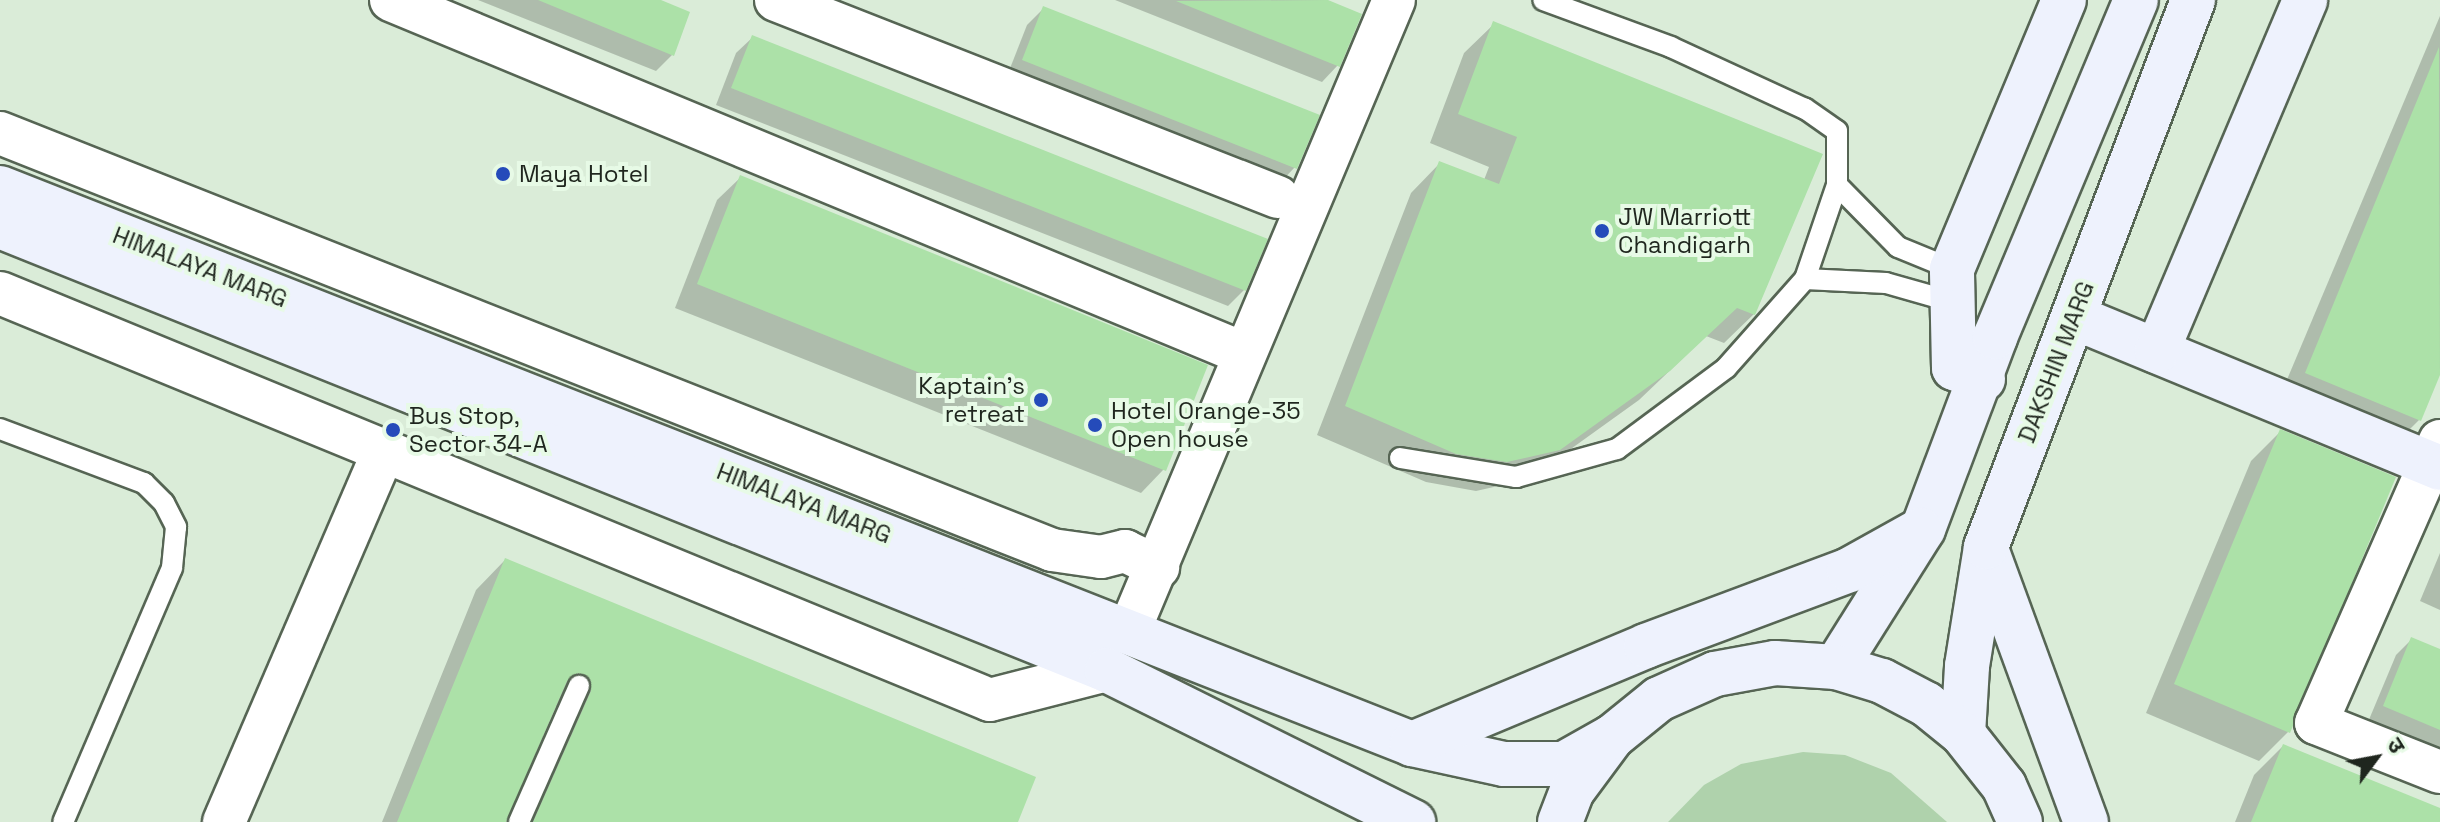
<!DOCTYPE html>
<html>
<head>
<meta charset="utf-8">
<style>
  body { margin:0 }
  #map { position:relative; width:2440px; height:822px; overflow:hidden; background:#daecd8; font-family:"Space Grotesk","Noto Sans Devanagari",sans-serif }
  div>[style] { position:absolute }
  .green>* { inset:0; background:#afd2ac }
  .shadow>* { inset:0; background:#0003 }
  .building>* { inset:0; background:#ace1a8 }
  .roads { filter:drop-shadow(2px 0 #566554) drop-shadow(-2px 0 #566554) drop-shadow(0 2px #566554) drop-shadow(0 -2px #566554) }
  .lane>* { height:20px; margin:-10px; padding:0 10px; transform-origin:10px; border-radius:10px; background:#fff }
  .street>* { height:42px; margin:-21px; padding:0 21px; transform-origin:21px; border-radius:21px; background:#fff }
  .secondary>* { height:44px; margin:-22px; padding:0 22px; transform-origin:22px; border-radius:22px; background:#eef2fd }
  .dots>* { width:22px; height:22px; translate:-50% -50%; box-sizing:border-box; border:4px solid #e7fae6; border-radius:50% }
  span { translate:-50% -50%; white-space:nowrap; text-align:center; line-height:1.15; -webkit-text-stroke:8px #e7fae6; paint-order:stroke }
  .poi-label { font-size:24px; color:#1f261e }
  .left { translate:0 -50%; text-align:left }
  .right { translate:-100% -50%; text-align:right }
  .street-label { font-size:24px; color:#1f261e }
  .north { position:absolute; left:2336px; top:718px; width:80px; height:80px; -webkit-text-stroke:6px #e7fae6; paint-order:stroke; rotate:58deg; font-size:22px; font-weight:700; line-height:32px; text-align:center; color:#1f261e }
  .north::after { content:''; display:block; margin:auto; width:28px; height:36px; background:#1f261e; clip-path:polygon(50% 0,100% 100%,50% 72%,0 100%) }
</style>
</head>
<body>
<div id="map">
  <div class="green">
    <i style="clip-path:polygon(1803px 752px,1845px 755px,1891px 773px,1947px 822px,1668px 822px,1704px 785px,1741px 764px)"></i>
  </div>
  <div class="shadow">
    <i style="clip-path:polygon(478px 0,656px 0,672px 55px,656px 71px)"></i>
    <i style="clip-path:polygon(1115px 0,1323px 0,1360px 15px,1338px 65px,1322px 82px)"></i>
    <i style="clip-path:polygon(1043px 9px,1295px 167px,1279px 184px,1007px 76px,1027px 25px)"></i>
    <i style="clip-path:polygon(2440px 16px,2440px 370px,2419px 420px,2391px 448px,2278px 401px)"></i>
    <i style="clip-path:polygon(1494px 24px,1754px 314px,1724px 343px,1706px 336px,1639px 400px,1529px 479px,1476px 491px,1426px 482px,1317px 435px,1411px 193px,1440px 163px,1484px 180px,1489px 167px,1430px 143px,1464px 53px)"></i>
    <i style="clip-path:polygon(753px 37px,1265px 240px,1244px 290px,1228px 306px,716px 105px,736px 53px)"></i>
    <i style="clip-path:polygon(741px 177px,1164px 469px,1141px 493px,675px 308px,717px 200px)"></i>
    <i style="clip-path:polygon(2281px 431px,2288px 732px,2259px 761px,2146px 713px,2251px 461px)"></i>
    <i style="clip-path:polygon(2440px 553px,2440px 610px,2420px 601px)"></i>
    <i style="clip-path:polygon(505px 560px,1016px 822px,518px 822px,561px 708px,554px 705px,505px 817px,507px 822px,382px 822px,476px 590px)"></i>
    <i style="clip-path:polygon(2412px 639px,2440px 651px,2440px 753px,2368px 722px,2396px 655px)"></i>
    <i style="clip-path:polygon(2283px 746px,2440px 810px,2440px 822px,2235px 822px,2254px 775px)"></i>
  </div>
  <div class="building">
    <i style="clip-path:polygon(538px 0,661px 0,690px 12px,674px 56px)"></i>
    <i style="clip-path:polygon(1328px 0,1362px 14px,1340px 67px,1176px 1px)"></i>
    <i style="clip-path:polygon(1043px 6px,1320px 115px,1297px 169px,1022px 60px)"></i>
    <i style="clip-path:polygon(1493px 21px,1823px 154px,1755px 315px,1737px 308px,1670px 371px,1560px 450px,1507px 462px,1456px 454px,1345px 406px,1439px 161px,1499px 184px,1517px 137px,1458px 114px)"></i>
    <i style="clip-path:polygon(752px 35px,1268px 239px,1246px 291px,731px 88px)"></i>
    <i style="clip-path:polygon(2439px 47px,2440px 375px,2421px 421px,2305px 373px)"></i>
    <i style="clip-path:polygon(740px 175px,1208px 365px,1166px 471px,697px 284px)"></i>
    <i style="clip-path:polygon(2280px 429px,2396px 477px,2290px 733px,2174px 684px)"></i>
    <i style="clip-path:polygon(505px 558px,1036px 777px,1018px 822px,533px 822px,591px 691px,590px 679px,578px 673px,567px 681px,506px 822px,397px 822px)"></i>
    <i style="clip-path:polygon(2411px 637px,2440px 649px,2440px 730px,2383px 706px)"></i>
    <i style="clip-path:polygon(2283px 744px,2440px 808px,2440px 822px,2251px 822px)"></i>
  </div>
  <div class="roads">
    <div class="lane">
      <i style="left:1837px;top:185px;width:87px;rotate:45.5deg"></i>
      <i style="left:1898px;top:247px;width:58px;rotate:22.2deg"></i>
      <i style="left:1805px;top:279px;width:81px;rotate:2.8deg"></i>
      <i style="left:1886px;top:283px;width:70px;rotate:15.8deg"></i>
      <i style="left:0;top:429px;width:154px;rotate:20.6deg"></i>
      <i style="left:144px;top:483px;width:28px;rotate:45deg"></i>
      <i style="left:164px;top:503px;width:27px;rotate:63deg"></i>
      <i style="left:176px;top:527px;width:41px;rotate:95.6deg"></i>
      <i style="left:172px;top:568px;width:276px;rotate:113.2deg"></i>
      <i style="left:1400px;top:458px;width:118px;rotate:9.3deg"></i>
      <i style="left:1516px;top:477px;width:105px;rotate:-15.5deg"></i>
      <i style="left:1617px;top:449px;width:136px;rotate:-36.6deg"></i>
      <i style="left:1726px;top:368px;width:119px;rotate:-48.4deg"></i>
      <i style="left:1805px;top:279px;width:99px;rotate:-71.2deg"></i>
      <i style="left:1837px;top:185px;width:54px;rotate:-90deg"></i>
      <i style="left:1837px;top:131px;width:39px;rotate:-145deg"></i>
      <i style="left:1805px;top:109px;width:148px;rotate:-155.2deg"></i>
      <i style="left:1671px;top:47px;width:136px;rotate:-159.8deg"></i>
      <i style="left:519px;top:822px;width:149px;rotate:-66.2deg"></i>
    </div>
    <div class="street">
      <i style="left:391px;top:0;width:924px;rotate:22.51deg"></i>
      <i style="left:776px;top:0;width:539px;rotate:21.43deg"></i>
      <i style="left:0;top:133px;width:1132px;rotate:21.62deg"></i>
      <i style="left:1052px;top:550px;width:49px;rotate:8.1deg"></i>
      <i style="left:1101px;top:557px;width:25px;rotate:-14deg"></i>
      <i style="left:1125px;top:551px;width:37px;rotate:26deg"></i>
      <i style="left:0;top:293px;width:1070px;rotate:22.35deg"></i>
      <i style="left:990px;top:700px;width:121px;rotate:-14.4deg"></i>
      <i style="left:2440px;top:441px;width:308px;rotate:113.7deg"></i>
      <i style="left:2316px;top:723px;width:133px;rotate:21.6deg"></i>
      <i style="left:1129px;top:631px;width:684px;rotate:-67.22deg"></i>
      <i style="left:224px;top:822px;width:404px;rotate:-66.7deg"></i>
    </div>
    <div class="secondary">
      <i style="left:0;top:188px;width:1518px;rotate:21.49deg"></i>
      <i style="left:1412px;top:744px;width:94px;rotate:12.3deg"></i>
      <i style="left:1504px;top:764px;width:60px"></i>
      <i style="left:1564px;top:764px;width:55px;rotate:-29.4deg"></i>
      <i style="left:0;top:226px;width:1193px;rotate:21.85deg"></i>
      <i style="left:1107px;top:670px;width:342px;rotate:26.4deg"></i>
      <i style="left:2074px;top:317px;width:396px;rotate:22.4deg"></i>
      <i style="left:2157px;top:351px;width:381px;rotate:-67.1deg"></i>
      <i style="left:1983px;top:379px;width:31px;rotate:-159deg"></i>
      <i style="left:1954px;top:368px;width:99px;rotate:-91.2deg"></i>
      <i style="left:1952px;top:269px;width:291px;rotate:-67.4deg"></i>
      <i style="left:1986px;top:549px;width:291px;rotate:69.9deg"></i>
      <i style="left:1836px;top:667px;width:163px;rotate:-57.8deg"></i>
      <i style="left:1923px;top:529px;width:205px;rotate:-69.4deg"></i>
      <i style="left:1995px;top:337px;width:365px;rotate:-67.3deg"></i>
      <i style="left:1963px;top:734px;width:68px;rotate:-86.6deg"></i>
      <i style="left:1967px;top:666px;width:121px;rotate:-80.9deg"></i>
      <i style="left:1986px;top:547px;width:585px;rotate:-69.27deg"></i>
      <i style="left:1412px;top:744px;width:254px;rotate:-22.7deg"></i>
      <i style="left:1646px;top:646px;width:217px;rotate:-20.5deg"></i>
      <i style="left:1849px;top:570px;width:82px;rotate:-29.1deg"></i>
      <i style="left:1560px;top:822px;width:33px;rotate:-69deg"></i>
      <i style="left:1572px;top:791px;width:67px;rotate:-53.5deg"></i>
      <i style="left:1612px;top:737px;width:60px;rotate:-39deg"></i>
      <i style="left:1659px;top:699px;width:61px;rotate:-24.1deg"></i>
      <i style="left:1715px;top:674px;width:61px;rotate:-10.4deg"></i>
      <i style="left:1775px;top:663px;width:61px;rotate:3.8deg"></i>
      <i style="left:1836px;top:667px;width:48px;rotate:16.9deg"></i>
      <i style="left:1882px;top:681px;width:50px;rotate:27.6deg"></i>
      <i style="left:1926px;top:704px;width:48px;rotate:39deg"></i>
      <i style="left:1963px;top:734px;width:66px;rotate:51.7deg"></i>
      <i style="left:2004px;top:786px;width:39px;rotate:66deg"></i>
    </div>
  </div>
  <div class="dots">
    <i style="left:503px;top:174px;background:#254bba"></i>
    <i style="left:1602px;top:231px;background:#254bba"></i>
    <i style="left:1041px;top:400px;background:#254bba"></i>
    <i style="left:1095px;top:425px;background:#254bba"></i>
    <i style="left:393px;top:430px;background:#254bba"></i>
  </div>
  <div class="poi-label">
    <span class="left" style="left:519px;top:174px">Maya Hotel</span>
    <span class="left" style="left:1618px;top:231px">JW Marriott<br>Chandigarh</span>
    <span class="right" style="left:1025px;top:400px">Kaptain's<br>retreat</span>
    <span class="left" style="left:1111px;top:425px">Hotel Orange-35<br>Open house</span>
    <span class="left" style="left:409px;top:430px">Bus Stop,<br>Sector 34-A</span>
  </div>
  <div class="street-label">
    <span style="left:200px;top:267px;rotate:21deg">HIMALAYA MARG</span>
    <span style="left:2056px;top:362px;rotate:-69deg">DAKSHIN MARG</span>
    <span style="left:804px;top:503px;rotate:21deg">HIMALAYA MARG</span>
  </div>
  <div class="north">उ</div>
</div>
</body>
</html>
